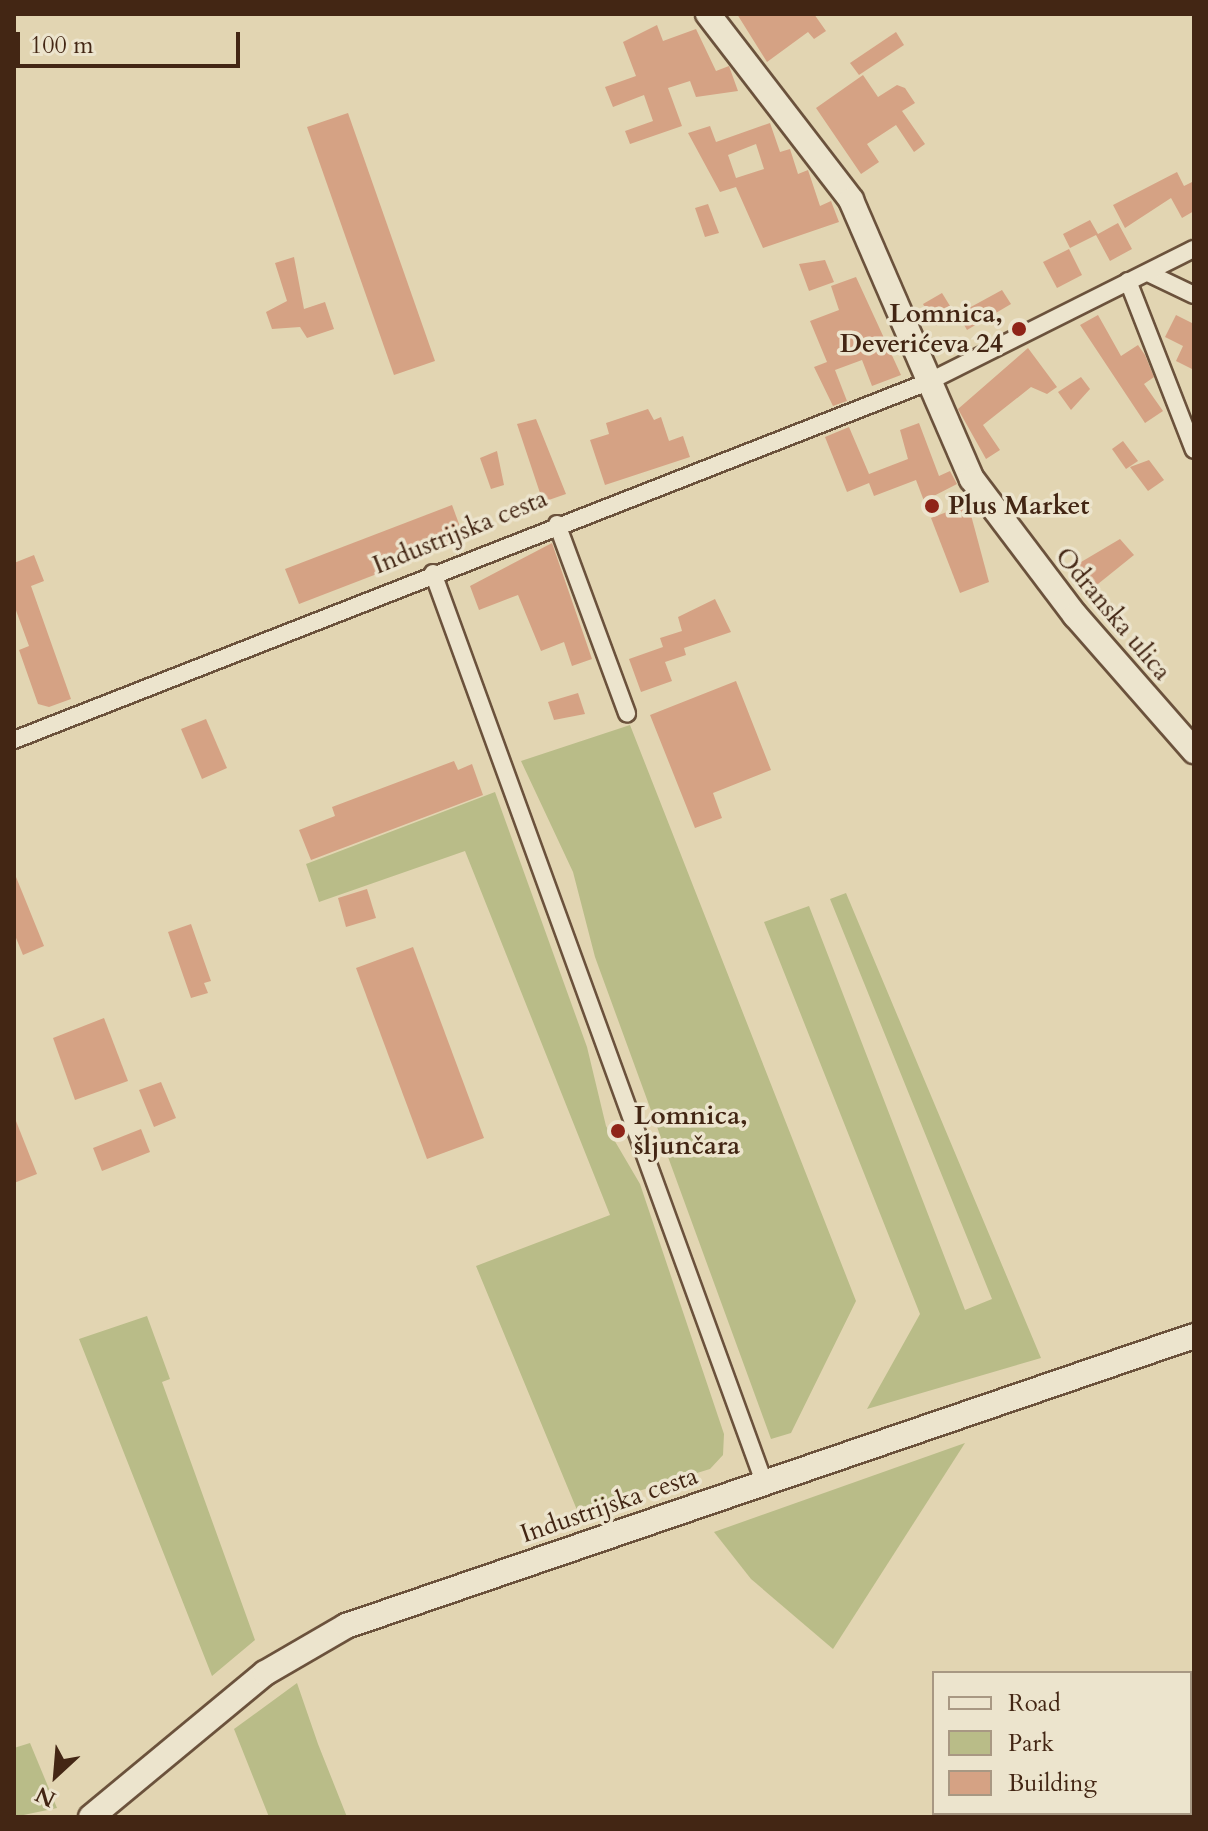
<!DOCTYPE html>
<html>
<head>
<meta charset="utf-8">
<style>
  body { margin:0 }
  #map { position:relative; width:1208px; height:1831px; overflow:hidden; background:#e2d5b2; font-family:Cardo,serif }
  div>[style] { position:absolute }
  .green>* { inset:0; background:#b9bc88 }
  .building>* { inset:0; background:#d5a284 }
  .roads { filter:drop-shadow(2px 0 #6b523c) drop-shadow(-2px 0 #6b523c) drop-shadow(0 2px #6b523c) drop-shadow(0 -2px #6b523c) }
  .minor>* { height:16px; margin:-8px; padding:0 8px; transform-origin:8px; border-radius:8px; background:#ece4cd }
  .secondary>* { height:24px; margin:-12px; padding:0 12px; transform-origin:12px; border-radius:12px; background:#ece4cd }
  .dots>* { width:22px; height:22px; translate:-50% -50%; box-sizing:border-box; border:4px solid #ece4cd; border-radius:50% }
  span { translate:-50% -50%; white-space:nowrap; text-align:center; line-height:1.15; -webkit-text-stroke:7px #ece4cd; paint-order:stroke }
  .poi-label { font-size:26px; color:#432614; font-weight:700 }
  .right { translate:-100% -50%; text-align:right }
  .left { translate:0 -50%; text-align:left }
  .street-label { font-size:26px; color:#432614 }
  .frame { position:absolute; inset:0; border:16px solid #432614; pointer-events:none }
  .legend { position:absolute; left:932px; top:1671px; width:260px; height:144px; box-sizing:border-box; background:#ece4cd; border:2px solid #a89883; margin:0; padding:10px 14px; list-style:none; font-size:24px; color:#432614 }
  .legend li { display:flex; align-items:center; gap:16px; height:40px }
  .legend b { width:40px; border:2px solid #a89883 }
  .north { position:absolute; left:16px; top:1735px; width:80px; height:80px; -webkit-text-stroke:6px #ece4cd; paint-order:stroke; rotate:206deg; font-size:22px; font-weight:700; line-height:32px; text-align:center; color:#432614 }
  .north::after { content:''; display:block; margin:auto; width:28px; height:36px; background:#432614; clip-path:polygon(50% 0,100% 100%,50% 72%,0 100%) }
  .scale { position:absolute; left:16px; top:32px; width:224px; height:36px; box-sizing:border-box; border:4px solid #432614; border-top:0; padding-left:10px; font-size:24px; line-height:28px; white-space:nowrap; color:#432614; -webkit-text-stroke:6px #ece4cd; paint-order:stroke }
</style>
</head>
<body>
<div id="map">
  <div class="green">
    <i style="clip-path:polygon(630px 725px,856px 1301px,791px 1433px,771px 1439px,595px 957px,573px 872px,521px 761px)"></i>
    <i style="clip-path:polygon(495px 792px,587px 1047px,606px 1126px,640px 1184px,724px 1434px,723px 1455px,710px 1469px,577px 1510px,476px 1266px,610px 1215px,465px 851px,319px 902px,306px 864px)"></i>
    <i style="clip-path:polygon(846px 893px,1041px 1358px,867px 1409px,920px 1314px,764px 922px,809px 906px,965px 1310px,992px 1299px,830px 899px)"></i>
    <i style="clip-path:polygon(147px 1316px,170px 1379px,162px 1382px,255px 1640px,212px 1676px,79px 1339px)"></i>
    <i style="clip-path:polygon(965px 1443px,833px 1649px,751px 1579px,714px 1532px)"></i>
    <i style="clip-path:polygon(297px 1683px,318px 1744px,347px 1817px,269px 1817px,234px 1729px)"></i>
    <i style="clip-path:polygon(30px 1743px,57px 1808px,14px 1817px,14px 1748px)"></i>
  </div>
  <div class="building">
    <i style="clip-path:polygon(737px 14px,814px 14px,826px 31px,814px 39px,808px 32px,767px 62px)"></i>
    <i style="clip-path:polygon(657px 25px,663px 41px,696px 29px,716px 71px,729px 66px,738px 91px,696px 97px,690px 81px,668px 88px,682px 126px,630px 144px,625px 131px,653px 121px,644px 95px,613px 107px,605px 87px,636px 76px,623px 42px)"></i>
    <i style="clip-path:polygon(896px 32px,904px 45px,859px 75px,850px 63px)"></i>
    <i style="clip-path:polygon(863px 75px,878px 97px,897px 85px,905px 88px,915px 103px,902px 111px,925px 144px,914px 152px,896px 125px,867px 144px,879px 162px,861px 174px,816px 108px)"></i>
    <i style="clip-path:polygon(348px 113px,435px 361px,394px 375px,307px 127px)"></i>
    <i style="clip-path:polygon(evenodd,770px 123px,780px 152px,790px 149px,798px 174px,808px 170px,820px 206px,831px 201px,839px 222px,763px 248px,736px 187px,720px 192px,688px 133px,710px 126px,716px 142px,770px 123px,756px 144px,764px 169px,736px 178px,728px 155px,756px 144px)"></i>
    <i style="clip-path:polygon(1177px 172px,1184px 186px,1194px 181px,1194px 211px,1182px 218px,1171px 198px,1125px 228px,1113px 205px)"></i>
    <i style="clip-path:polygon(708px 204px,719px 233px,705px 237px,695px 208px)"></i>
    <i style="clip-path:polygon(1090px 220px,1098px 234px,1118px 223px,1132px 249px,1110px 261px,1096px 235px,1070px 248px,1063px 234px)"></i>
    <i style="clip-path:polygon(1069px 249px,1082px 275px,1057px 288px,1043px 262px)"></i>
    <i style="clip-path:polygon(294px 257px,304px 309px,325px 302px,334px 329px,307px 338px,300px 327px,272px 329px,266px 312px,287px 301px,275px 263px)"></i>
    <i style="clip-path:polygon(825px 260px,834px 282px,809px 291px,799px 264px)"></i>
    <i style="clip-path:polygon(856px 277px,901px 375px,872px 386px,862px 360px,835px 370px,847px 401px,833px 406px,814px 367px,827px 362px,810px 321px,839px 310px,831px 286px)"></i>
    <i style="clip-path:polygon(1002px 290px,1011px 304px,967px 330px,958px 314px)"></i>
    <i style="clip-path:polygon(942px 293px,955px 314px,936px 326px,923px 304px)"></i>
    <i style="clip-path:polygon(1098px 315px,1121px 356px,1138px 345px,1145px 355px,1154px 377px,1144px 384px,1163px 411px,1145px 423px,1080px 325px)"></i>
    <i style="clip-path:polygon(1176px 315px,1194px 324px,1194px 370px,1176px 361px,1183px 346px,1165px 337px)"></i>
    <i style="clip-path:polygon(1028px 348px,1057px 387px,1047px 394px,1031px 387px,983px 425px,1000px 450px,986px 459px,958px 409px)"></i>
    <i style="clip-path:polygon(1081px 377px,1090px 389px,1071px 410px,1058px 392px)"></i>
    <i style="clip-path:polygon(648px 409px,654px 420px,661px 417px,669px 441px,683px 436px,690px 457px,605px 485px,590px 440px,609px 434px,606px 423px)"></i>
    <i style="clip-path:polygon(536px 419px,566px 494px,543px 502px,517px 424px)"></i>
    <i style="clip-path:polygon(919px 423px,939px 476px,950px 471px,957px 484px,924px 501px,916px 480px,874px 496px,869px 483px,847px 492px,825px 437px,849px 427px,869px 474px,908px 459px,900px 430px)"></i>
    <i style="clip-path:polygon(1123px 441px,1138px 461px,1126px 469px,1112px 449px)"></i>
    <i style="clip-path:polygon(497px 451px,504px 485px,491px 489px,480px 458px)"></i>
    <i style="clip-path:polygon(1149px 460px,1164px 480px,1148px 491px,1130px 467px)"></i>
    <i style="clip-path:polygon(968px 504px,989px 582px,960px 593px,931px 518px)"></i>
    <i style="clip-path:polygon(452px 505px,465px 540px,299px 604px,285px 569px)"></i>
    <i style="clip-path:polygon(1120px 539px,1134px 555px,1093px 588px,1076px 565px)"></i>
    <i style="clip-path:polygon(552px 543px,592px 659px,572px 666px,564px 642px,541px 651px,518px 595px,479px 610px,470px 586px)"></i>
    <i style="clip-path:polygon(34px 555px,44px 581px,31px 586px,71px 699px,49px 707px,38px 704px,19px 650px,29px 646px,14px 605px,14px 563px)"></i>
    <i style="clip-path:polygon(715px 599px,731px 632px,684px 648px,686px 655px,665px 662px,672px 681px,641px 692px,629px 659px,663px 647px,660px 638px,682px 631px,678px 617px)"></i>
    <i style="clip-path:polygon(736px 681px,771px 770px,713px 793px,722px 818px,695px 828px,650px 715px)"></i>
    <i style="clip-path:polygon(578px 693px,585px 714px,554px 720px,548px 702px)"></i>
    <i style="clip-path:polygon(206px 719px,227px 768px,202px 779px,181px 729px)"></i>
    <i style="clip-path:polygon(454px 761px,458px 770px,472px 764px,483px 795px,311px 860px,299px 830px,335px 816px,332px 807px)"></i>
    <i style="clip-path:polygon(14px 872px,44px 946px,23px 955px,14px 933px)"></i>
    <i style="clip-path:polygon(367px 889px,376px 918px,346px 927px,338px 898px)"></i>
    <i style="clip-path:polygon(191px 924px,211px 981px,204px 983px,208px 993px,191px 998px,168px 932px)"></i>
    <i style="clip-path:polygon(413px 947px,484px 1138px,427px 1159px,356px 968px)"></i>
    <i style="clip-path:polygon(104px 1018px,128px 1081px,75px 1100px,53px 1038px)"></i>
    <i style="clip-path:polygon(161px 1082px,176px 1118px,154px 1127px,139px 1090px)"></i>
    <i style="clip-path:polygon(14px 1116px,37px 1174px,14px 1183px)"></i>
    <i style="clip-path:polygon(141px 1129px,150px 1152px,102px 1171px,93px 1148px)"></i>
  </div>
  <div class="roads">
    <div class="minor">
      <i style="left:1148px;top:273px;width:51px;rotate:25.6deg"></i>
      <i style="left:1128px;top:281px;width:181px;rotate:68.7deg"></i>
      <i style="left:557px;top:524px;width:202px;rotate:69.7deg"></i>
      <i style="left:433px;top:573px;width:967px;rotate:69.99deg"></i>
      <i style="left:14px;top:740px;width:982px;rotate:-21.39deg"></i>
      <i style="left:928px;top:382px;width:297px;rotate:-26.6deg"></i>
    </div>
    <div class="secondary">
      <i style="left:708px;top:14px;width:235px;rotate:52.4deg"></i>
      <i style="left:851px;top:200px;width:304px;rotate:66.6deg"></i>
      <i style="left:972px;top:479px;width:171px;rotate:52.9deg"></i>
      <i style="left:1075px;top:615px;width:181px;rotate:48.8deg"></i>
      <i style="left:91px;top:1817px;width:226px;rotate:-39.6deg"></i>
      <i style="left:265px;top:1673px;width:94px;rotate:-30.1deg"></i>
      <i style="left:346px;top:1626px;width:896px;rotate:-18.88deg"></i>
    </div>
  </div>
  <div class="dots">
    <i style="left:1019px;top:329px;background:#8f2418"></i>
    <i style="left:932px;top:506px;background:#8f2418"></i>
    <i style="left:618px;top:1131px;background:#8f2418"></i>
  </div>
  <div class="poi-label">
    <span class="right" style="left:1003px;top:329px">Lomnica,<br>Deverićeva 24</span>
    <span class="left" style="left:948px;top:506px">Plus Market</span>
    <span class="left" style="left:634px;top:1131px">Lomnica,<br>šljunčara</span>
  </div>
  <div class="street-label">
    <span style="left:460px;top:532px;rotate:-22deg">Industrijska cesta</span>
    <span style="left:1113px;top:614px;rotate:50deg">Odranska ulica</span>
    <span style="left:609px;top:1505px;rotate:-19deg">Industrijska cesta</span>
  </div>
  <div class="frame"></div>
  <ul class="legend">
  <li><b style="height:10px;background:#ece4cd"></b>Road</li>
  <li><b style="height:22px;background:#b9bc88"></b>Park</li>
  <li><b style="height:22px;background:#d5a284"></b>Building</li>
  </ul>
  <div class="north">N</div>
  <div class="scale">100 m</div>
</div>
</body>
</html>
